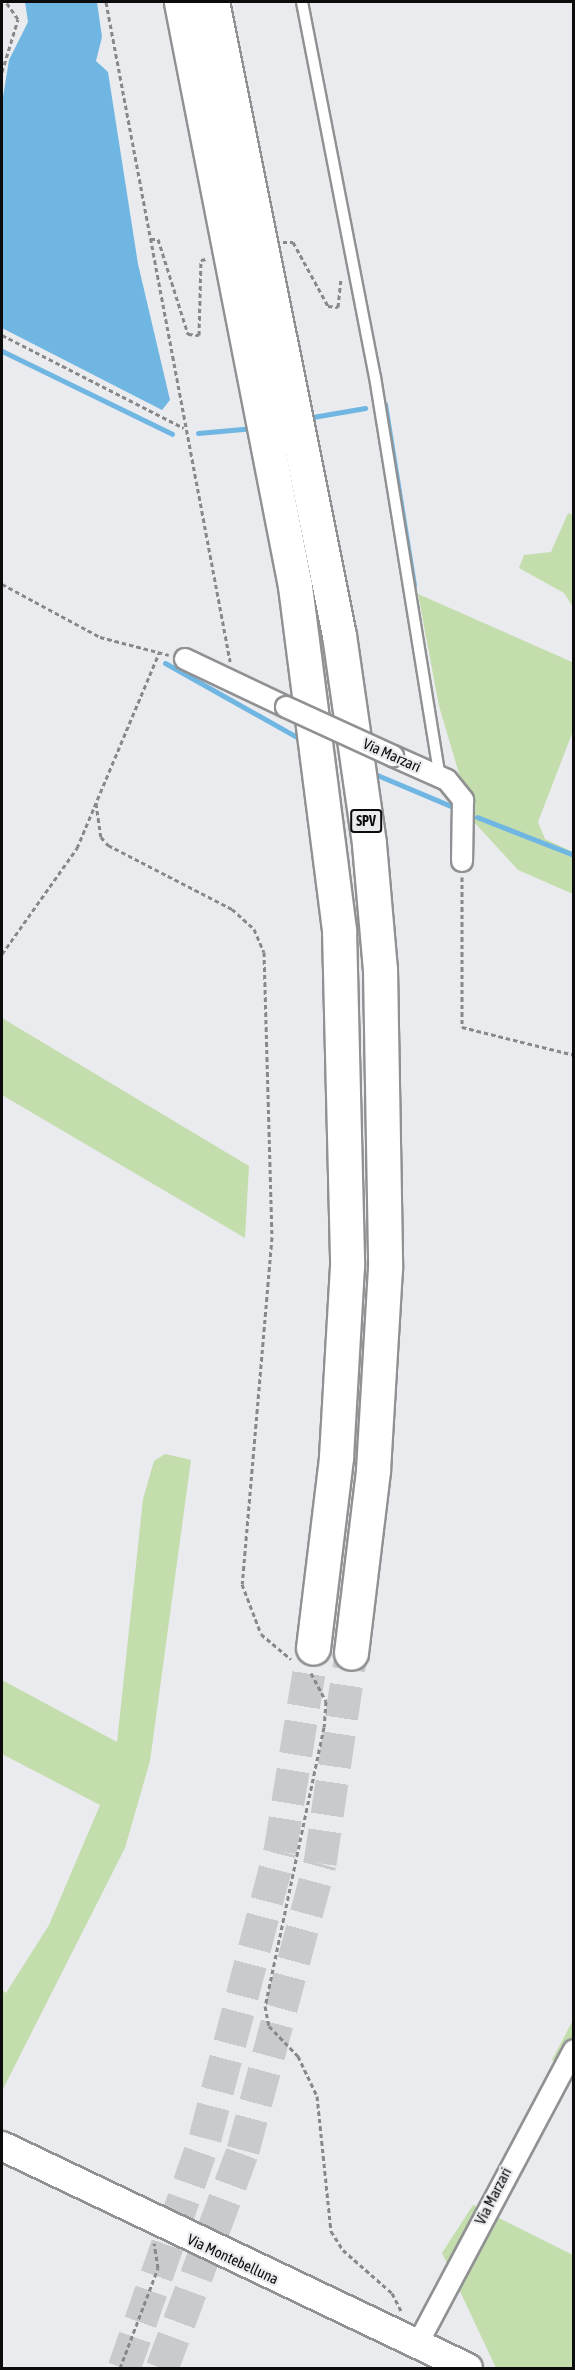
<!DOCTYPE html>
<html>
<head>
<meta charset="utf-8">
<style>
  body { margin:0 }
  #map { position:relative; width:575px; height:2370px; overflow:hidden; background:#eaebee; font-family:"Asap Condensed",sans-serif }
  div>[style] { position:absolute }
  .green>* { inset:0; background:#c4ddad }
  .water>* { inset:0; background:#70b6e2 }
  .stream>* { height:5px; margin:-2.5px; padding:0 2.5px; transform-origin:2.5px; border-radius:2.5px; background:#70b6e2 }
  .highway-tunnel>* { height:33px; margin-top:-16.5px; transform-origin:0; background:repeating-linear-gradient(90deg,#c9cacc 0 33px,transparent 0 49px) }
  .path>* { height:3px; margin-top:-1.5px; transform-origin:0; background:repeating-linear-gradient(90deg,#87888a 0 4.5px,transparent 0 7.5px) }
  .roads { filter:drop-shadow(2px 0 #909193) drop-shadow(-2px 0 #909193) drop-shadow(0 2px #909193) drop-shadow(0 -2px #909193) }
  .lane>* { height:10px; margin:-5px; padding:0 5px; transform-origin:5px; border-radius:5px; background:#fff }
  .street>* { height:20px; margin:-10px; padding:0 10px; transform-origin:10px; border-radius:10px; background:#fff }
  .secondary>* { height:28px; margin:-14px; padding:0 14px; transform-origin:14px; border-radius:14px; background:#fff }
  .highway>* { height:33px; margin:-16.5px; padding:0 16.5px; transform-origin:16.5px; border-radius:16.5px; background:#fff }
  .bridges { filter:drop-shadow(2px 0 #909193) drop-shadow(-2px 0 #909193) drop-shadow(0 2px #909193) drop-shadow(0 -2px #909193) }
  .street-bridge>* { height:20px; margin:-10px; padding:0 10px; transform-origin:10px; border-radius:10px; background:#fff }
  span { translate:-50% -50%; white-space:nowrap; text-align:center; line-height:1.15; -webkit-text-stroke:4.5px #eaebee; paint-order:stroke }
  .shield-label span { padding:2px 4px; background:#eaebee; border:2px solid; border-radius:4px; -webkit-text-stroke-width:0 }
  .shield-label { font-size:14px; color:#0c0c0d; font-weight:700 }
  .street-label { font-size:15px; color:#0c0c0d }
  .frame { position:absolute; inset:0; border:3px solid #0c0c0d; pointer-events:none }
</style>
</head>
<body>
<div id="map">
  <div class="green">
    <i style="clip-path:polygon(568px 513px,573px 515px,573px 607px,564px 593px,519px 568px,524px 555px,551px 552px)"></i>
    <i style="clip-path:polygon(418px 594px,572px 662px,573px 658px,573px 731px,538px 822px,545px 839px,573px 852px,573px 894px,518px 870px,473px 821px,439px 706px)"></i>
    <i style="clip-path:polygon(2px 1018px,249px 1166px,245px 1238px,2px 1095px)"></i>
    <i style="clip-path:polygon(165px 1454px,191px 1460px,150px 1761px,125px 1848px,2px 2091px,2px 1990px,6px 1993px,49px 1925px,100px 1805px,2px 1754px,2px 1680px,117px 1742px,143px 1499px,154px 1461px)"></i>
    <i style="clip-path:polygon(573px 2020px,573px 2071px,552px 2060px)"></i>
    <i style="clip-path:polygon(473px 2205px,573px 2255px,573px 2368px,496px 2368px,442px 2253px)"></i>
  </div>
  <div class="water">
    <i style="clip-path:polygon(25px 2px,97px 2px,102px 37px,96px 61px,108px 72px,138px 264px,170px 400px,162px 410px,2px 328px,2px 103px,9px 60px,28px 22px)"></i>
  </div>
  <div class="stream">
    <i style="left:2px;top:351px;width:189px;rotate:26deg"></i>
    <i style="left:385px;top:404px;width:183px;rotate:80.9deg"></i>
    <i style="left:307px;top:418px;width:59px;rotate:-9.8deg"></i>
    <i style="left:198px;top:433px;width:56px;rotate:-5.1deg"></i>
    <i style="left:165px;top:663px;width:159px;rotate:29.3deg"></i>
    <i style="left:370px;top:772px;width:88px;rotate:22.8deg"></i>
    <i style="left:477px;top:817px;width:104px;rotate:21.4deg"></i>
  </div>
  <div class="highway-tunnel">
    <i style="left:124px;top:2368px;width:244px;rotate:-70.6deg"></i>
    <i style="left:205px;top:2138px;width:297px;rotate:-75.4deg"></i>
    <i style="left:280px;top:1851px;width:206px;rotate:-80.8deg"></i>
    <i style="left:162px;top:2368px;width:233px;rotate:-69.6deg"></i>
    <i style="left:243px;top:2150px;width:297px;rotate:-75deg"></i>
    <i style="left:320px;top:1863px;width:212px;rotate:-81.6deg"></i>
  </div>
  <div class="path">
    <i style="left:106px;top:2px;width:671px;rotate:79.34deg"></i>
    <i style="left:2px;top:72px;width:55px;rotate:-73.2deg"></i>
    <i style="left:18px;top:19px;width:21px;rotate:-125deg"></i>
    <i style="left:150px;top:239px;width:8px"></i>
    <i style="left:158px;top:239px;width:100px;rotate:72.5deg"></i>
    <i style="left:188px;top:334px;width:11px;rotate:5deg"></i>
    <i style="left:199px;top:335px;width:75px;rotate:-88.5deg"></i>
    <i style="left:201px;top:260px;width:5px;rotate:-11deg"></i>
    <i style="left:283px;top:242px;width:10px"></i>
    <i style="left:293px;top:242px;width:73px;rotate:61.3deg"></i>
    <i style="left:328px;top:306px;width:10px;rotate:6deg"></i>
    <i style="left:338px;top:307px;width:29px;rotate:-84deg"></i>
    <i style="left:2px;top:335px;width:204px;rotate:27.1deg"></i>
    <i style="left:2px;top:584px;width:111px;rotate:28.4deg"></i>
    <i style="left:100px;top:637px;width:71px;rotate:14.6deg"></i>
    <i style="left:96px;top:803px;width:34px;rotate:82deg"></i>
    <i style="left:101px;top:837px;width:11px;rotate:49deg"></i>
    <i style="left:108px;top:845px;width:140px;rotate:27.3deg"></i>
    <i style="left:232px;top:909px;width:30px;rotate:42deg"></i>
    <i style="left:254px;top:929px;width:25px;rotate:67deg"></i>
    <i style="left:264px;top:952px;width:285px;rotate:88.4deg"></i>
    <i style="left:272px;top:1237px;width:348px;rotate:94.9deg"></i>
    <i style="left:242px;top:1584px;width:53px;rotate:69.2deg"></i>
    <i style="left:261px;top:1634px;width:39px;rotate:40deg"></i>
    <i style="left:462px;top:877px;width:150px;rotate:90deg"></i>
    <i style="left:462px;top:1027px;width:115px;rotate:14deg"></i>
    <i style="left:2px;top:954px;width:130px;rotate:-54.7deg"></i>
    <i style="left:77px;top:848px;width:212px;rotate:-67.2deg"></i>
    <i style="left:311px;top:1673px;width:32px;rotate:62deg"></i>
    <i style="left:326px;top:1701px;width:26px;rotate:94deg"></i>
    <i style="left:324px;top:1727px;width:285px;rotate:101.9deg"></i>
    <i style="left:265px;top:2006px;width:20px;rotate:79deg"></i>
    <i style="left:269px;top:2026px;width:42px;rotate:46deg"></i>
    <i style="left:298px;top:2056px;width:44px;rotate:64.6deg"></i>
    <i style="left:317px;top:2096px;width:136px;rotate:84.1deg"></i>
    <i style="left:331px;top:2231px;width:22px;rotate:58deg"></i>
    <i style="left:343px;top:2250px;width:65px;rotate:41.3deg"></i>
    <i style="left:392px;top:2293px;width:20px;rotate:63deg"></i>
    <i style="left:120px;top:2368px;width:107px;rotate:-69.2deg"></i>
    <i style="left:158px;top:2268px;width:25px;rotate:-99deg"></i>
  </div>
  <div class="roads">
    <div class="lane">
      <i style="left:302px;top:2px;width:382px;rotate:79deg"></i>
      <i style="left:375px;top:377px;width:405px;rotate:80.8deg"></i>
    </div>
    <div class="street">
      <i style="left:185px;top:659px;width:112px;rotate:25.4deg"></i>
      <i style="left:393px;top:756px;width:59px;rotate:24deg"></i>
      <i style="left:447px;top:780px;width:26px;rotate:51deg"></i>
      <i style="left:463px;top:800px;width:61px;rotate:90.9deg"></i>
      <i style="left:417px;top:2345px;width:334px;rotate:-62deg"></i>
    </div>
    <div class="secondary">
      <i style="left:2px;top:2146px;width:516px;rotate:25.47deg"></i>
    </div>
    <div class="highway">
      <i style="left:181px;top:2px;width:595px;rotate:78.95deg"></i>
      <i style="left:295px;top:586px;width:347px;rotate:82.7deg"></i>
      <i style="left:339px;top:930px;width:336px;rotate:88.6deg"></i>
      <i style="left:347px;top:1266px;width:192px;rotate:93.3deg"></i>
      <i style="left:336px;top:1458px;width:191px;rotate:96.9deg"></i>
      <i style="left:212px;top:2px;width:646px;rotate:78.66deg"></i>
      <i style="left:339px;top:635px;width:211px;rotate:81.8deg"></i>
      <i style="left:369px;top:844px;width:125px;rotate:85deg"></i>
      <i style="left:380px;top:969px;width:299px;rotate:89deg"></i>
      <i style="left:385px;top:1268px;width:203px;rotate:93.4deg"></i>
      <i style="left:373px;top:1471px;width:183px;rotate:96.9deg"></i>
    </div>
  </div>
  <div class="bridges">
    <div class="street-bridge">
      <i style="left:286px;top:707px;width:118px;rotate:24.6deg"></i>
    </div>
  </div>
  <div class="shield-label">
    <span style="left:366px;top:821px">SPV</span>
  </div>
  <div class="street-label">
    <span style="left:392px;top:755px;rotate:24deg">Via Marzari</span>
    <span style="left:493px;top:2196px;rotate:-63deg">Via Marzari</span>
    <span style="left:233px;top:2259px;rotate:25deg">Via Montebelluna</span>
  </div>
  <div class="frame"></div>
</div>
</body>
</html>
